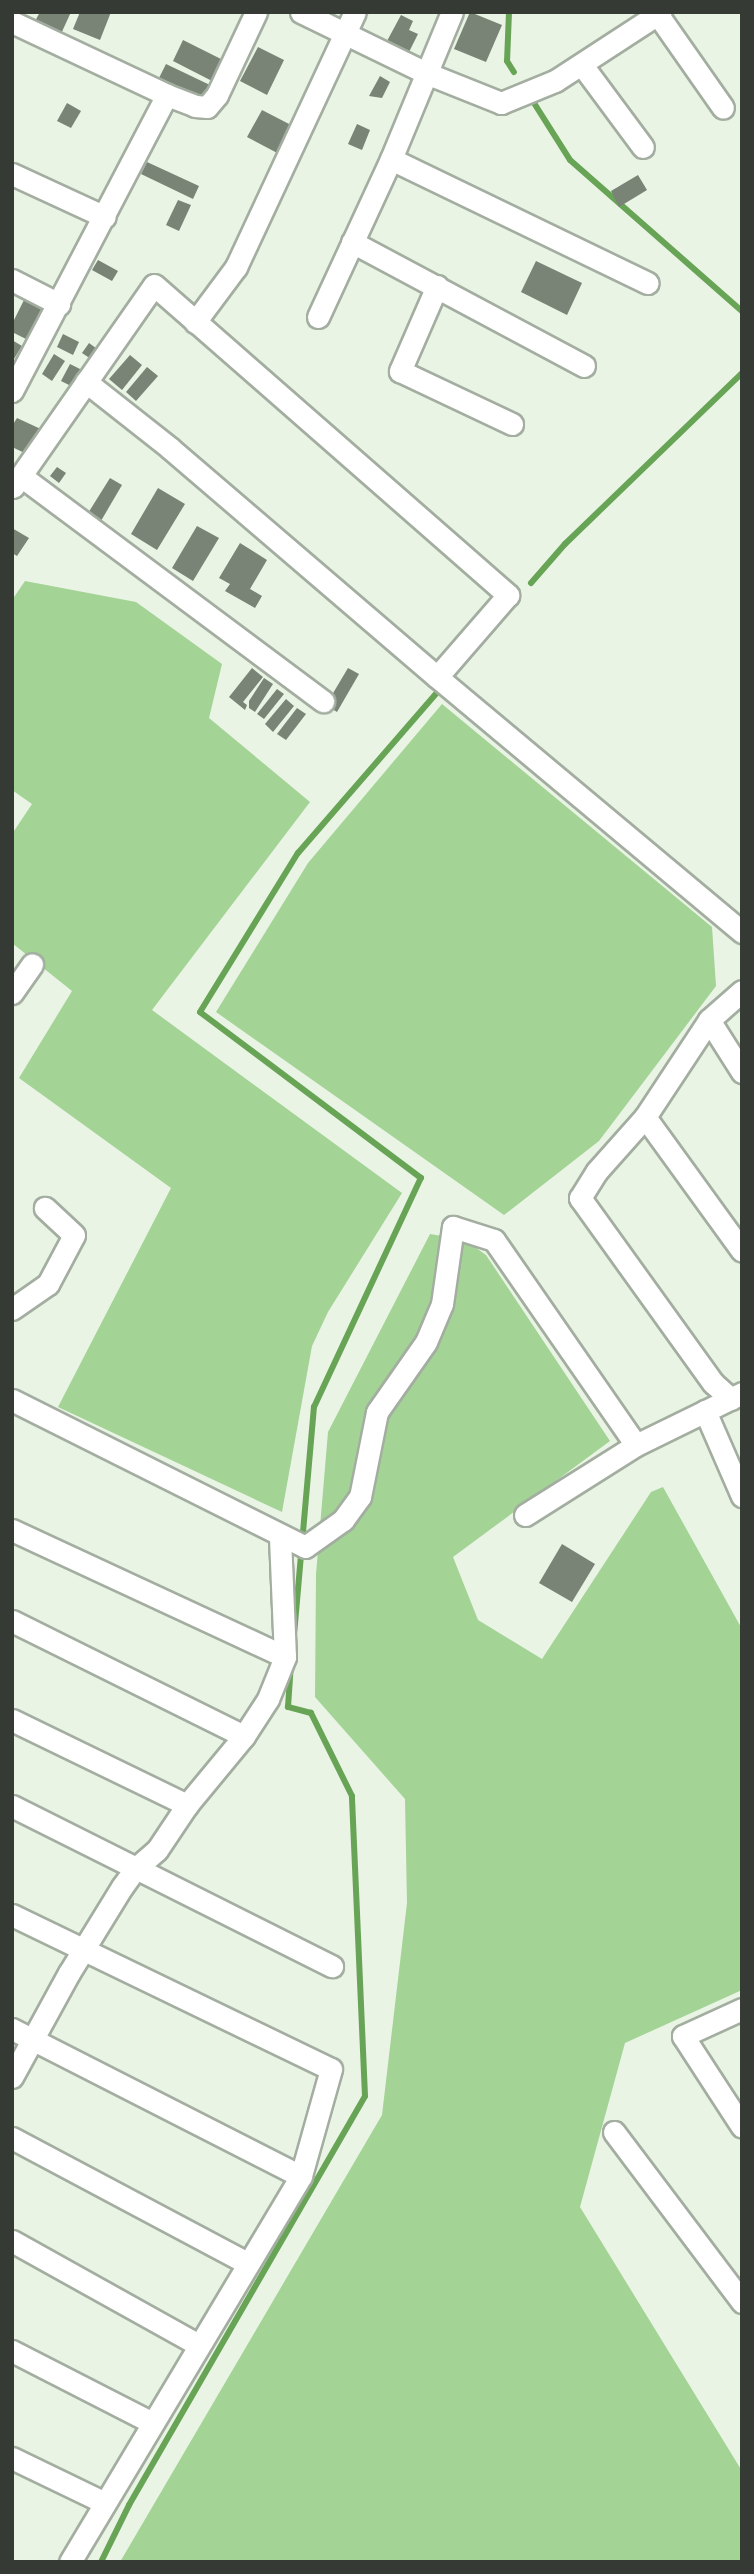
<!DOCTYPE html>
<html>
<head>
<meta charset="utf-8">
<style>
  body { margin:0 }
  #map { position:relative; width:754px; height:2574px; overflow:hidden; background:#e9f4e5; font-family:Raleway,sans-serif }
  div>[style] { position:absolute }
  .green>* { inset:0; background:#a3d395 }
  .stream>* { height:6px; margin:-3px; padding:0 3px; transform-origin:3px; border-radius:3px; background:#68a455 }
  .building>* { inset:0; background:#798376 }
  .roads { filter:drop-shadow(2px 0 #a3ada0) drop-shadow(-2px 0 #a3ada0) drop-shadow(0 2px #a3ada0) drop-shadow(0 -2px #a3ada0) }
  .minor>* { height:21px; margin:-10.5px; padding:0 10.5px; transform-origin:10.5px; border-radius:10.5px; background:#fff }
  span { translate:-50% -50%; white-space:nowrap; text-align:center; line-height:1.15; -webkit-text-stroke:7px #fafff9; paint-order:stroke }
  .frame { position:absolute; inset:0; border:14px solid #363a35; pointer-events:none }
</style>
</head>
<body>
<div id="map">
  <div class="green">
    <i style="clip-path:polygon(25px 581px,136px 602px,222px 664px,209px 718px,310px 802px,152px 1010px,402px 1193px,328px 1312px,312px 1346px,282px 1512px,58px 1407px,171px 1188px,19px 1078px,72px 991px,12px 943px,12px 834px,32px 804px,12px 790px,12px 600px)"></i>
    <i style="clip-path:polygon(442px 704px,712px 927px,716px 986px,599px 1141px,504px 1215px,216px 1012px,308px 863px)"></i>
    <i style="clip-path:polygon(430px 1234px,465px 1240px,486px 1255px,610px 1441px,453px 1557px,478px 1620px,542px 1659px,651px 1492px,663px 1487px,742px 1629px,742px 1990px,625px 2043px,580px 2207px,742px 2471px,742px 2562px,120px 2562px,382px 2115px,407px 1903px,405px 1799px,315px 1697px,316px 1574px,328px 1432px)"></i>
  </div>
  <div class="stream">
    <i style="left:509px;top:12px;width:49px;rotate:92.3deg"></i>
    <i style="left:507px;top:61px;width:13px;rotate:58deg"></i>
    <i style="left:534px;top:103px;width:67px;rotate:57.7deg"></i>
    <i style="left:570px;top:160px;width:229px;rotate:41.3deg"></i>
    <i style="left:531px;top:583px;width:52px;rotate:-48.9deg"></i>
    <i style="left:565px;top:544px;width:246px;rotate:-44deg"></i>
    <i style="left:294px;top:1635px;width:229px;rotate:-85deg"></i>
    <i style="left:314px;top:1407px;width:253px;rotate:-65deg"></i>
    <i style="left:421px;top:1178px;width:276px;rotate:-143.1deg"></i>
    <i style="left:200px;top:1012px;width:187px;rotate:-58.4deg"></i>
    <i style="left:298px;top:853px;width:218px;rotate:-49.1deg"></i>
    <i style="left:101px;top:2562px;width:64px;rotate:-63.8deg"></i>
    <i style="left:129px;top:2505px;width:472px;rotate:-60deg"></i>
    <i style="left:365px;top:2096px;width:300px;rotate:-92.5deg"></i>
    <i style="left:352px;top:1796px;width:93px;rotate:-116.3deg"></i>
    <i style="left:311px;top:1713px;width:24px;rotate:-165deg"></i>
    <i style="left:288px;top:1707px;width:44px;rotate:-86.1deg"></i>
  </div>
  <div class="building">
    <i style="clip-path:polygon(40px 12px,71px 12px,60px 36px,34px 23px)"></i>
    <i style="clip-path:polygon(80px 12px,111px 12px,100px 40px,73px 29px)"></i>
    <i style="clip-path:polygon(470px 12px,502px 25px,486px 62px,454px 49px)"></i>
    <i style="clip-path:polygon(401px 15px,413px 21px,409px 30px,418px 34px,409px 52px,387px 41px)"></i>
    <i style="clip-path:polygon(183px 40px,225px 61px,214px 82px,173px 61px)"></i>
    <i style="clip-path:polygon(258px 47px,284px 60px,267px 95px,240px 81px)"></i>
    <i style="clip-path:polygon(166px 64px,212px 86px,202px 105px,157px 82px)"></i>
    <i style="clip-path:polygon(380px 76px,390px 82px,382px 98px,369px 96px)"></i>
    <i style="clip-path:polygon(67px 103px,81px 111px,71px 128px,57px 121px)"></i>
    <i style="clip-path:polygon(262px 110px,291px 125px,285px 135px,292px 139px,283px 156px,247px 137px)"></i>
    <i style="clip-path:polygon(357px 124px,370px 130px,362px 150px,348px 144px)"></i>
    <i style="clip-path:polygon(147px 162px,199px 186px,193px 199px,141px 174px)"></i>
    <i style="clip-path:polygon(638px 175px,647px 190px,619px 207px,611px 191px)"></i>
    <i style="clip-path:polygon(178px 200px,191px 205px,179px 231px,166px 225px)"></i>
    <i style="clip-path:polygon(98px 260px,118px 271px,112px 281px,92px 270px)"></i>
    <i style="clip-path:polygon(536px 261px,582px 283px,567px 315px,521px 292px)"></i>
    <i style="clip-path:polygon(25px 298px,47px 308px,30px 341px,12px 332px,12px 324px)"></i>
    <i style="clip-path:polygon(63px 334px,79px 342px,73px 355px,57px 347px)"></i>
    <i style="clip-path:polygon(12px 340px,22px 346px,12px 362px)"></i>
    <i style="clip-path:polygon(89px 343px,100px 351px,94px 361px,82px 353px)"></i>
    <i style="clip-path:polygon(54px 354px,65px 361px,52px 381px,42px 374px)"></i>
    <i style="clip-path:polygon(130px 355px,142px 365px,122px 390px,109px 379px)"></i>
    <i style="clip-path:polygon(70px 364px,82px 370px,73px 387px,61px 381px)"></i>
    <i style="clip-path:polygon(147px 367px,158px 376px,136px 401px,126px 392px)"></i>
    <i style="clip-path:polygon(17px 418px,45px 431px,33px 457px,12px 447px,12px 426px)"></i>
    <i style="clip-path:polygon(57px 467px,66px 473px,59px 483px,50px 476px)"></i>
    <i style="clip-path:polygon(110px 478px,122px 485px,98px 526px,85px 518px)"></i>
    <i style="clip-path:polygon(158px 488px,185px 504px,157px 550px,131px 534px)"></i>
    <i style="clip-path:polygon(197px 526px,219px 538px,193px 581px,172px 568px)"></i>
    <i style="clip-path:polygon(12px 528px,29px 538px,17px 556px,12px 553px)"></i>
    <i style="clip-path:polygon(240px 543px,267px 560px,250px 589px,262px 596px,255px 608px,225px 591px,230px 584px,219px 578px)"></i>
    <i style="clip-path:polygon(252px 668px,263px 677px,243px 702px,247px 705px,245px 710px,229px 697px)"></i>
    <i style="clip-path:polygon(348px 668px,359px 674px,337px 712px,326px 705px)"></i>
    <i style="clip-path:polygon(264px 678px,273px 684px,255px 712px,249px 708px,249px 701px)"></i>
    <i style="clip-path:polygon(277px 689px,284px 694px,264px 719px,257px 714px)"></i>
    <i style="clip-path:polygon(286px 699px,294px 706px,273px 732px,265px 724px)"></i>
    <i style="clip-path:polygon(297px 708px,306px 714px,286px 740px,277px 734px)"></i>
    <i style="clip-path:polygon(562px 1544px,595px 1564px,572px 1602px,539px 1583px)"></i>
  </div>
  <div class="roads">
    <div class="minor">
      <i style="left:301px;top:12px;width:139px;rotate:26deg"></i>
      <i style="left:426px;top:73px;width:81px;rotate:21.8deg"></i>
      <i style="left:501px;top:103px;width:58px;rotate:-22.2deg"></i>
      <i style="left:555px;top:81px;width:126px;rotate:-33.1deg"></i>
      <i style="left:658px;top:15px;width:113px;rotate:55deg"></i>
      <i style="left:12px;top:22px;width:171px;rotate:25.2deg"></i>
      <i style="left:582px;top:65px;width:102px;rotate:53.4deg"></i>
      <i style="left:391px;top:159px;width:285px;rotate:25.8deg"></i>
      <i style="left:12px;top:174px;width:102px;rotate:24.8deg"></i>
      <i style="left:352px;top:242px;width:263px;rotate:28.1deg"></i>
      <i style="left:12px;top:280px;width:53px;rotate:27.1deg"></i>
      <i style="left:437px;top:286px;width:93px;rotate:113.5deg"></i>
      <i style="left:400px;top:371px;width:124px;rotate:25.3deg"></i>
      <i style="left:318px;top:317px;width:174px;rotate:-65.2deg"></i>
      <i style="left:391px;top:159px;width:159px;rotate:-67.5deg"></i>
      <i style="left:195px;top:322px;width:69px;rotate:-53.3deg"></i>
      <i style="left:236px;top:267px;width:281px;rotate:-65deg"></i>
      <i style="left:12px;top:391px;width:334px;rotate:-62.4deg"></i>
      <i style="left:167px;top:95px;width:30px;rotate:21deg"></i>
      <i style="left:195px;top:106px;width:12px;rotate:5deg"></i>
      <i style="left:207px;top:107px;width:16px;rotate:-50deg"></i>
      <i style="left:217px;top:95px;width:92px;rotate:-64.8deg"></i>
      <i style="left:21px;top:476px;width:377px;rotate:36.7deg"></i>
      <i style="left:13px;top:487px;width:246px;rotate:-55.1deg"></i>
      <i style="left:154px;top:285px;width:471px;rotate:41.2deg"></i>
      <i style="left:508px;top:595px;width:108px;rotate:130.9deg"></i>
      <i style="left:437px;top:677px;width:352px;rotate:-139.4deg"></i>
      <i style="left:170px;top:448px;width:107px;rotate:-141.8deg"></i>
      <i style="left:437px;top:677px;width:398px;rotate:39.9deg"></i>
      <i style="left:12px;top:993px;width:35px;rotate:-55deg"></i>
      <i style="left:709px;top:1020px;width:62px;rotate:57.6deg"></i>
      <i style="left:645px;top:1117px;width:165px;rotate:54.1deg"></i>
      <i style="left:12px;top:1309px;width:44px;rotate:-34.8deg"></i>
      <i style="left:48px;top:1284px;width:55px;rotate:-62deg"></i>
      <i style="left:74px;top:1235px;width:40px;rotate:-137deg"></i>
      <i style="left:731px;top:1399px;width:24px;rotate:-138deg"></i>
      <i style="left:713px;top:1383px;width:228px;rotate:-125.7deg"></i>
      <i style="left:580px;top:1198px;width:32px;rotate:-58deg"></i>
      <i style="left:597px;top:1171px;width:72px;rotate:-48.4deg"></i>
      <i style="left:645px;top:1117px;width:116px;rotate:-56.6deg"></i>
      <i style="left:709px;top:1020px;width:44px;rotate:-41.3deg"></i>
      <i style="left:12px;top:1400px;width:328px;rotate:26.6deg"></i>
      <i style="left:305px;top:1547px;width:47px;rotate:-35.4deg"></i>
      <i style="left:343px;top:1520px;width:29px;rotate:-54deg"></i>
      <i style="left:360px;top:1497px;width:87px;rotate:-78.7deg"></i>
      <i style="left:377px;top:1412px;width:85px;rotate:-55deg"></i>
      <i style="left:426px;top:1342px;width:41px;rotate:-67.2deg"></i>
      <i style="left:442px;top:1304px;width:78px;rotate:-81.9deg"></i>
      <i style="left:453px;top:1227px;width:43px;rotate:17.6deg"></i>
      <i style="left:494px;top:1240px;width:249px;rotate:55.3deg"></i>
      <i style="left:636px;top:1445px;width:118px;rotate:-26.1deg"></i>
      <i style="left:705px;top:1411px;width:93px;rotate:66.5deg"></i>
      <i style="left:525px;top:1515px;width:131px;rotate:-32.2deg"></i>
      <i style="left:12px;top:1530px;width:301px;rotate:24.9deg"></i>
      <i style="left:285px;top:1657px;width:121px;rotate:-92.4deg"></i>
      <i style="left:12px;top:1621px;width:259px;rotate:26.4deg"></i>
      <i style="left:12px;top:1720px;width:195px;rotate:25.9deg"></i>
      <i style="left:12px;top:1806px;width:358px;rotate:26.6deg"></i>
      <i style="left:12px;top:1915px;width:354px;rotate:25.8deg"></i>
      <i style="left:331px;top:2069px;width:111px;rotate:105.7deg"></i>
      <i style="left:301px;top:2176px;width:450px;rotate:120.9deg"></i>
      <i style="left:742px;top:2009px;width:65px;rotate:155.4deg"></i>
      <i style="left:683px;top:2036px;width:108px;rotate:57deg"></i>
      <i style="left:12px;top:2029px;width:324px;rotate:27deg"></i>
      <i style="left:12px;top:2077px;width:119px;rotate:-61.3deg"></i>
      <i style="left:69px;top:1973px;width:101px;rotate:-58.4deg"></i>
      <i style="left:122px;top:1887px;width:22px;rotate:-54deg"></i>
      <i style="left:135px;top:1869px;width:29px;rotate:-41deg"></i>
      <i style="left:157px;top:1850px;width:54px;rotate:-56.3deg"></i>
      <i style="left:187px;top:1805px;width:89px;rotate:-50.4deg"></i>
      <i style="left:244px;top:1736px;width:44px;rotate:-57deg"></i>
      <i style="left:268px;top:1699px;width:45px;rotate:-68deg"></i>
      <i style="left:614px;top:2132px;width:213px;rotate:53deg"></i>
      <i style="left:12px;top:2138px;width:266px;rotate:28deg"></i>
      <i style="left:12px;top:2241px;width:214px;rotate:29.1deg"></i>
      <i style="left:12px;top:2351px;width:158px;rotate:27.1deg"></i>
      <i style="left:12px;top:2458px;width:103px;rotate:25.8deg"></i>
    </div>
  </div>
  <div class="frame"></div>
</div>
</body>
</html>
